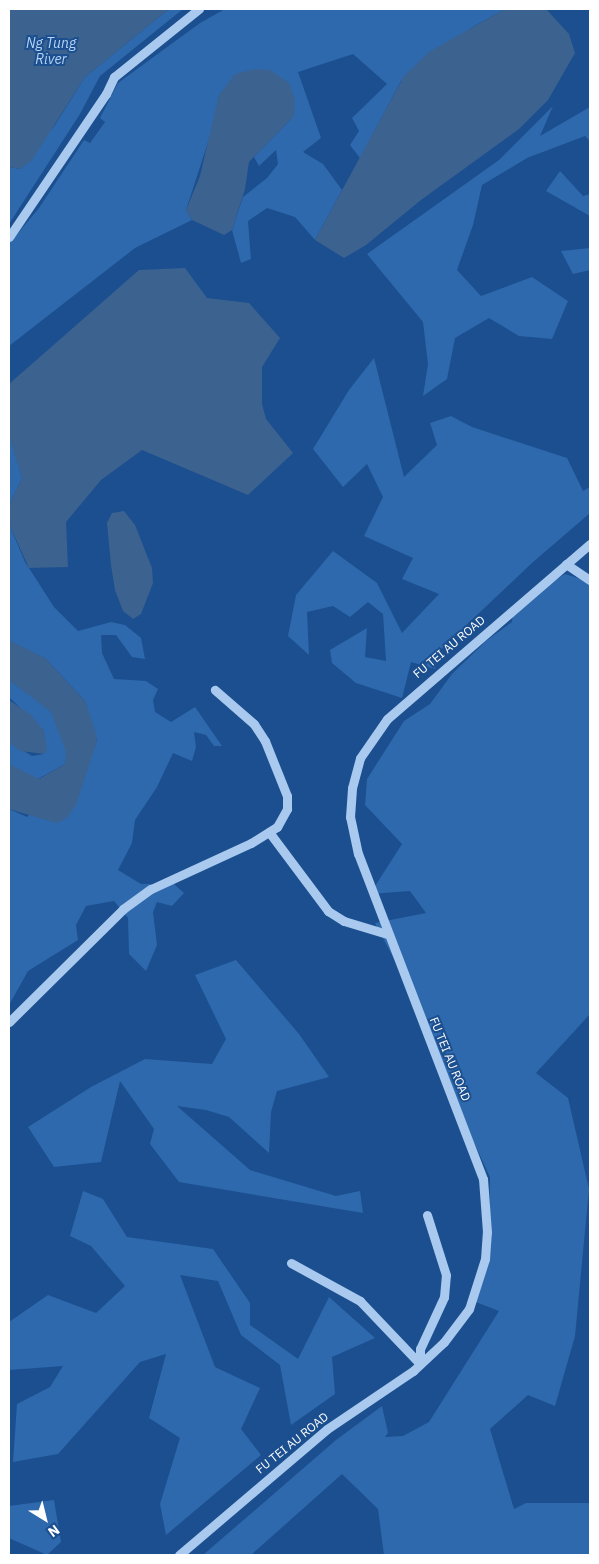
<!DOCTYPE html>
<html>
<head>
<meta charset="utf-8">
<style>
  body { margin:0 }
  #map { position:relative; width:599px; height:1564px; overflow:hidden; background:#1b4f8f; font-family:"IBM Plex Sans",sans-serif }
  div>[style] { position:absolute }
  .green>* { inset:0; background:#2e69ad }
  .water>* { inset:0; background:#3c6290 }
  .minor>* { height:9px; margin:-4.5px; padding:0 4.5px; transform-origin:4.5px; border-radius:4.5px; background:#a9c9ee }
  span { translate:-50% -50%; white-space:nowrap; text-align:center; line-height:1.15; -webkit-text-stroke:4px #1b4f8f; paint-order:stroke }
  .street-label { font-size:12px; color:#fff }
  .water-label { font-size:14px; color:#b5d3f5; font-style:italic }
  .frame { position:absolute; inset:0; border:10px solid #fff; pointer-events:none }
  .north { position:absolute; left:20px; top:1494px; width:50px; height:50px; -webkit-text-stroke:4px #1b4f8f; paint-order:stroke; rotate:144deg; font-size:14px; font-weight:700; line-height:20px; text-align:center; color:#fff }
  .north::after { content:''; display:block; margin:auto; width:18px; height:22px; background:#fff; clip-path:polygon(50% 0,100% 100%,50% 72%,0 100%) }
</style>
</head>
<body>
<div id="map">
  <div class="green">
    <i style="clip-path:polygon(169px 9px,183px 9px,100px 76px,80px 114px,9px 224px,9px 167px,20px 169px,55px 125px,85px 77px)"></i>
    <i style="clip-path:polygon(225px 9px,505px 9px,471px 28px,401px 81px,360px 158px,350px 145px,359px 131px,352px 118px,387px 84px,353px 54px,298px 72px,321px 138px,303px 152px,323px 164px,342px 190px,315px 240px,295px 217px,267px 208px,248px 221px,251px 259px,241px 263px,232px 230px,243px 197px,267px 178px,278px 164px,276px 150px,259px 166px,254px 157px,291px 119px,219px 95px,213px 127px,186px 210px,192px 220px,135px 248px,9px 346px,9px 244px,39px 208px,84px 140px,90px 143px,105px 122px,100px 118px,118px 83px,200px 23px)"></i>
    <i style="clip-path:polygon(553px 106px,540px 136px,590px 107px,590px 141px,585px 136px,527px 158px,482px 185px,473px 225px,457px 270px,481px 296px,532px 277px,568px 301px,552px 339px,519px 336px,489px 318px,455px 338px,447px 379px,423px 396px,428px 364px,423px 322px,367px 254px,499px 160px)"></i>
    <i style="clip-path:polygon(560px 171px,583px 196px,590px 194px,590px 216px,546px 191px)"></i>
    <i style="clip-path:polygon(590px 248px,590px 270px,573px 274px,561px 251px)"></i>
    <i style="clip-path:polygon(374px 358px,404px 477px,437px 445px,430px 423px,451px 416px,472px 427px,567px 458px,583px 491px,590px 487px,590px 513px,532px 563px,438px 652px,435px 669px,411px 662px,402px 698px,356px 683px,332px 663px,330px 650px,367px 628px,365px 657px,386px 661px,383px 614px,368px 602px,350px 617px,333px 606px,307px 612px,309px 655px,288px 636px,296px 595px,333px 551px,377px 583px,402px 633px,439px 594px,402px 579px,413px 558px,364px 536px,383px 497px,367px 464px,343px 487px,313px 449px,349px 390px)"></i>
    <i style="clip-path:polygon(9px 433px,22px 478px,9px 505px)"></i>
    <i style="clip-path:polygon(9px 524px,25px 562px,54px 607px,78px 631px,111px 622px,125px 625px,141px 638px,145px 659px,132px 657px,116px 635px,101px 635px,102px 653px,114px 679px,146px 681px,158px 689px,153px 700px,155px 712px,171px 722px,195px 707px,222px 746px,214px 746px,206px 735px,194px 732px,196px 747px,192px 761px,173px 753px,157px 787px,135px 820px,132px 843px,118px 870px,141px 884px,174px 884px,184px 893px,172px 906px,157px 902px,153px 912px,157px 945px,146px 971px,129px 954px,128px 918px,114px 901px,86px 906px,76px 925px,78px 940px,28px 971px,9px 1005px,9px 809px,27px 817px,97px 741px,85px 701px,45px 658px,9px 643px)"></i>
    <i style="clip-path:polygon(565px 574px,590px 582px,590px 1014px,536px 1073px,568px 1098px,589px 1189px,575px 1336px,555px 1406px,528px 1395px,490px 1429px,514px 1509px,526px 1503px,590px 1503px,590px 1555px,384px 1555px,378px 1509px,342px 1474px,251px 1555px,203px 1555px,336px 1440px,382px 1406px,388px 1433px,385px 1437px,403px 1436px,429px 1422px,499px 1311px,473px 1301px,489px 1260px,490px 1177px,457px 1106px,413px 995px,375px 923px,426px 913px,410px 891px,370px 894px,402px 844px,365px 805px,367px 779px,404px 721px,430px 704px,452px 674px,486px 641px,512px 622px,514px 606px)"></i>
    <i style="clip-path:polygon(9px 680px,50px 709px,69px 748px,65px 764px,38px 779px,21px 775px,9px 765px,9px 742px,32px 756px,44px 754px,44px 731px,9px 697px)"></i>
    <i style="clip-path:polygon(236px 960px,299px 1034px,329px 1077px,277px 1091px,271px 1112px,269px 1153px,229px 1117px,206px 1110px,177px 1106px,250px 1170px,336px 1196px,360px 1191px,363px 1213px,179px 1182px,150px 1144px,154px 1129px,120px 1081px,101px 1162px,54px 1167px,28px 1127px,91px 1087px,145px 1059px,212px 1064px,226px 1039px,195px 975px)"></i>
    <i style="clip-path:polygon(83px 1191px,103px 1199px,127px 1237px,213px 1249px,250px 1303px,250px 1325px,298px 1359px,329px 1297px,375px 1338px,332px 1357px,335px 1394px,291px 1425px,280px 1365px,241px 1335px,218px 1281px,180px 1275px,215px 1367px,260px 1388px,241px 1429px,261px 1455px,166px 1535px,160px 1504px,180px 1438px,149px 1418px,166px 1354px,140px 1362px,58px 1454px,13px 1462px,17px 1404px,50px 1387px,63px 1366px,9px 1370px,9px 1322px,48px 1295px,96px 1313px,125px 1286px,91px 1246px,70px 1236px)"></i>
    <i style="clip-path:polygon(54px 1500px,61px 1542px,47px 1555px,9px 1538px,9px 1506px)"></i>
  </div>
  <div class="water">
    <i style="clip-path:polygon(9px 9px,169px 9px,85px 77px,32px 160px,20px 169px,9px 167px)"></i>
    <i style="clip-path:polygon(505px 9px,546px 9px,569px 34px,575px 53px,548px 100px,519px 129px,421px 200px,366px 245px,344px 258px,315px 240px,404px 76px,429px 52px)"></i>
    <i style="clip-path:polygon(255px 69px,270px 70px,289px 83px,295px 100px,294px 116px,249px 162px,245px 189px,232px 230px,224px 235px,192px 220px,186px 210px,200px 176px,219px 95px,235px 74px)"></i>
    <i style="clip-path:polygon(185px 268px,207px 298px,249px 303px,280px 338px,262px 367px,262px 404px,266px 419px,293px 453px,248px 495px,142px 450px,101px 480px,66px 522px,68px 567px,29px 568px,9px 524px,9px 505px,22px 478px,9px 436px,9px 384px,139px 270px)"></i>
    <i style="clip-path:polygon(124px 511px,135px 525px,152px 568px,153px 583px,141px 614px,133px 619px,123px 611px,115px 590px,111px 565px,107px 523px,112px 513px)"></i>
    <i style="clip-path:polygon(9px 640px,45px 658px,85px 701px,95px 730px,97px 741px,76px 805px,66px 819px,56px 823px,9px 809px,9px 764px,39px 779px,65px 764px,66px 752px,51px 712px,9px 680px)"></i>
    <i style="clip-path:polygon(9px 700px,31px 715px,44px 731px,47px 749px,44px 754px,20px 751px,9px 742px)"></i>
  </div>
  <div class="minor">
    <i style="left:9px;top:237px;width:173px;rotate:-55.9deg"></i>
    <i style="left:106px;top:94px;width:19px;rotate:-65deg"></i>
    <i style="left:114px;top:77px;width:109px;rotate:-38.7deg"></i>
    <i style="left:566px;top:564px;width:29px;rotate:34deg"></i>
    <i style="left:269px;top:832px;width:99px;rotate:53.2deg"></i>
    <i style="left:328px;top:911px;width:19px;rotate:32deg"></i>
    <i style="left:344px;top:921px;width:45px;rotate:16.8deg"></i>
    <i style="left:9px;top:1022px;width:161px;rotate:-44.7deg"></i>
    <i style="left:123px;top:909px;width:34px;rotate:-36deg"></i>
    <i style="left:151px;top:889px;width:110px;rotate:-24.7deg"></i>
    <i style="left:251px;top:843px;width:31px;rotate:-32deg"></i>
    <i style="left:277px;top:827px;width:21px;rotate:-61deg"></i>
    <i style="left:287px;top:809px;width:13px;rotate:-90deg"></i>
    <i style="left:287px;top:796px;width:59px;rotate:-111.8deg"></i>
    <i style="left:265px;top:741px;width:20px;rotate:-123deg"></i>
    <i style="left:254px;top:724px;width:52px;rotate:-138.9deg"></i>
    <i style="left:291px;top:1263px;width:79px;rotate:28.8deg"></i>
    <i style="left:360px;top:1301px;width:87px;rotate:46.4deg"></i>
    <i style="left:420px;top:1364px;width:15px;rotate:-90deg"></i>
    <i style="left:420px;top:1349px;width:57px;rotate:-65.2deg"></i>
    <i style="left:444px;top:1297px;width:22px;rotate:-85deg"></i>
    <i style="left:446px;top:1275px;width:63px;rotate:-107.6deg"></i>
    <i style="left:179px;top:1555px;width:194px;rotate:-40.4deg"></i>
    <i style="left:327px;top:1429px;width:104px;rotate:-34deg"></i>
    <i style="left:413px;top:1371px;width:42px;rotate:-43.1deg"></i>
    <i style="left:444px;top:1342px;width:41px;rotate:-52.9deg"></i>
    <i style="left:469px;top:1309px;width:52px;rotate:-72.3deg"></i>
    <i style="left:485px;top:1259px;width:27px;rotate:-86deg"></i>
    <i style="left:487px;top:1232px;width:53px;rotate:-94.3deg"></i>
    <i style="left:483px;top:1179px;width:348px;rotate:-111deg"></i>
    <i style="left:358px;top:854px;width:38px;rotate:-102deg"></i>
    <i style="left:350px;top:817px;width:29px;rotate:-86deg"></i>
    <i style="left:352px;top:788px;width:31px;rotate:-75deg"></i>
    <i style="left:360px;top:758px;width:47px;rotate:-55.3deg"></i>
    <i style="left:387px;top:719px;width:268px;rotate:-40.8deg"></i>
  </div>
  <div class="street-label">
    <span style="left:449px;top:647px;rotate:-40deg">FU TEI AU ROAD</span>
    <span style="left:450px;top:1059px;rotate:68deg">FU TEI AU ROAD</span>
    <span style="left:292px;top:1443px;rotate:-39deg">FU TEI AU ROAD</span>
  </div>
  <div class="water-label">
    <span style="left:51px;top:51px">Ng Tung<br>River</span>
  </div>
  <div class="frame"></div>
  <div class="north">N</div>
</div>
</body>
</html>
